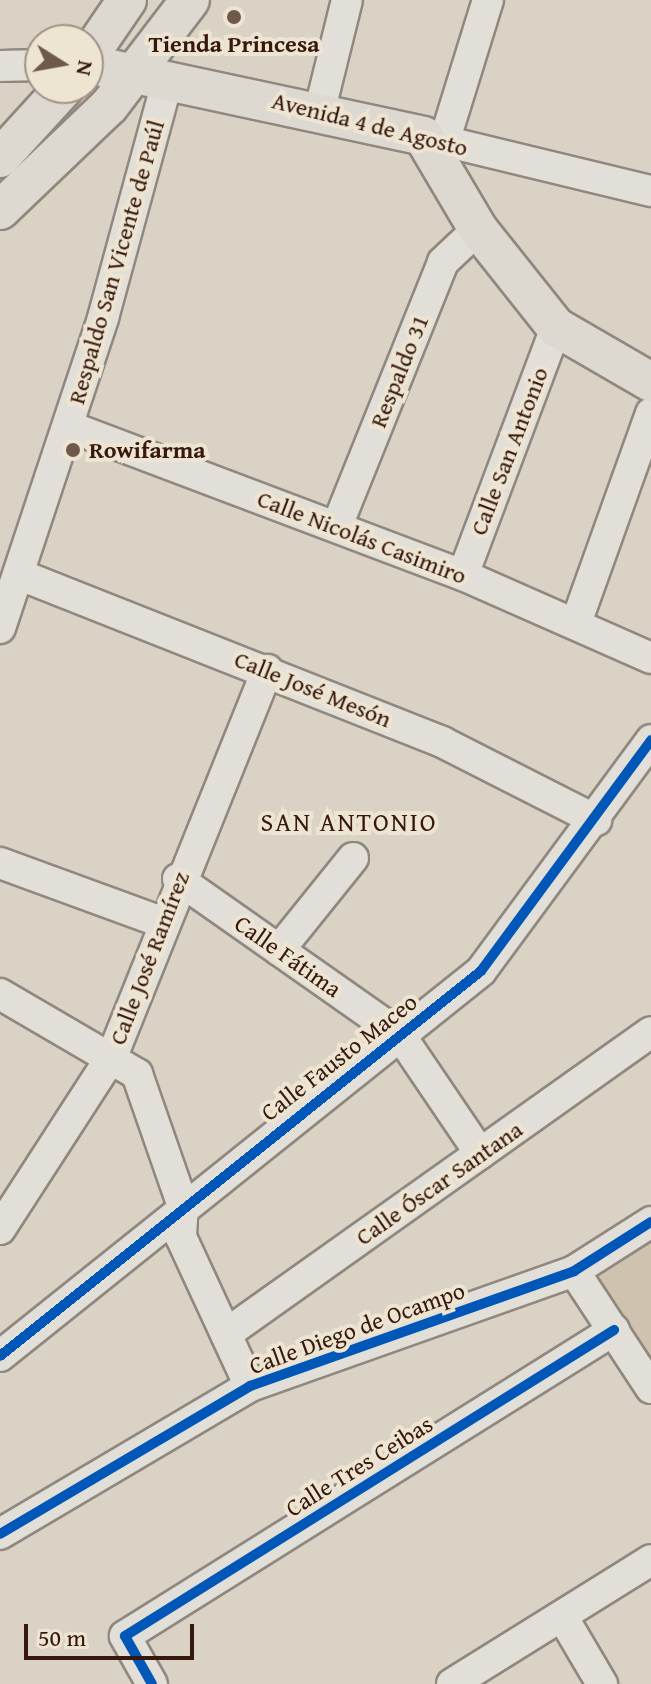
<!DOCTYPE html>
<html>
<head>
<meta charset="utf-8">
<style>
  body { margin:0 }
  #map { position:relative; width:651px; height:1684px; overflow:hidden; background:#dad2c4; font-family:"Gentium Book Plus",serif }
  div>[style] { position:absolute }
  .green>* { inset:0; background:#cfc2ae }
  .roads { filter:drop-shadow(2px 0 #90887f) drop-shadow(-2px 0 #90887f) drop-shadow(0 2px #90887f) drop-shadow(0 -2px #90887f) }
  .minor>* { height:30px; margin:-15px; padding:0 15px; transform-origin:15px; border-radius:15px; background:#e2dfd8 }
  .major>* { height:38px; margin:-19px; padding:0 19px; transform-origin:19px; border-radius:19px; background:#ddd9d1 }
  .cycleway>* { height:10px; margin:-5px; padding:0 5px; transform-origin:5px; border-radius:5px; background:#0057b8 }
  .dots>* { width:22px; height:22px; translate:-50% -50%; box-sizing:border-box; border:4px solid #ede4d2; border-radius:50% }
  span { translate:-50% -50%; white-space:nowrap; text-align:center; line-height:1.15; -webkit-text-stroke:8px #ede4d2; paint-order:stroke }
  .poi-label { font-size:24px; color:#36180c; font-weight:700 }
  .left { translate:0 -50%; text-align:left }
  .street-label { font-size:24px; color:#36180c }
  .neighbourhood-label { font-size:26px; color:#36180c; letter-spacing:2px }
  .north { position:absolute; left:24px; top:24px; width:80px; height:80px; box-sizing:border-box; background:#ede4d2; border:2px solid #a49283; border-radius:50%; rotate:101deg; font-size:22px; font-weight:700; line-height:32px; text-align:center; color:#36180c }
  .north::after { content:''; display:block; margin:auto; width:28px; height:36px; background:#6f594c; clip-path:polygon(50% 0,100% 100%,50% 72%,0 100%) }
  .scale { position:absolute; left:24px; top:1624px; width:170px; height:36px; box-sizing:border-box; border:4px solid #36180c; border-top:0; padding-left:10px; font-size:24px; line-height:28px; white-space:nowrap; color:#36180c; -webkit-text-stroke:6px #ede4d2; paint-order:stroke }
</style>
</head>
<body>
<div id="map">
  <div class="green">
    <i style="clip-path:polygon(651px 1235px,651px 1379px,585px 1276px)"></i>
  </div>
  <div class="roads">
    <div class="minor">
      <i style="left:0;top:66px;width:40px;rotate:-1.4deg"></i>
      <i style="left:320px;top:109px;width:112px;rotate:-76.1deg"></i>
      <i style="left:423px;top:136px;width:235px;rotate:13.6deg"></i>
      <i style="left:444px;top:142px;width:149px;rotate:-72.8deg"></i>
      <i style="left:68px;top:426px;width:422px;rotate:20.7deg"></i>
      <i style="left:463px;top:575px;width:206px;rotate:23.8deg"></i>
      <i style="left:337px;top:526px;width:284px;rotate:-68.1deg"></i>
      <i style="left:443px;top:262px;width:48px;rotate:-43.3deg"></i>
      <i style="left:463px;top:575px;width:265px;rotate:-69.4deg"></i>
      <i style="left:23px;top:576px;width:451px;rotate:21.6deg"></i>
      <i style="left:442px;top:742px;width:173px;rotate:26.9deg"></i>
      <i style="left:576px;top:623px;width:223px;rotate:-70.3deg"></i>
      <i style="left:0;top:628px;width:327px;rotate:-71.6deg"></i>
      <i style="left:103px;top:318px;width:249px;rotate:-74.8deg"></i>
      <i style="left:0;top:863px;width:171px;rotate:20.1deg"></i>
      <i style="left:178px;top:879px;width:271px;rotate:35.1deg"></i>
      <i style="left:400px;top:1035px;width:143px;rotate:55.9deg"></i>
      <i style="left:279px;top:950px;width:118px;rotate:-51.2deg"></i>
      <i style="left:0;top:994px;width:159px;rotate:30.3deg"></i>
      <i style="left:137px;top:1074px;width:140px;rotate:70.8deg"></i>
      <i style="left:183px;top:1206px;width:31px;rotate:94deg"></i>
      <i style="left:181px;top:1237px;width:164px;rotate:65.2deg"></i>
      <i style="left:0;top:1229px;width:208px;rotate:-57.1deg"></i>
      <i style="left:113px;top:1054px;width:414px;rotate:-68.1deg"></i>
      <i style="left:574px;top:1271px;width:140px;rotate:56.7deg"></i>
      <i style="left:226px;top:1334px;width:521px;rotate:-35.4deg"></i>
      <i style="left:0;top:1356px;width:616px;rotate:-38.67deg"></i>
      <i style="left:481px;top:971px;width:287px;rotate:-53.6deg"></i>
      <i style="left:0;top:1534px;width:291px;rotate:-30.6deg"></i>
      <i style="left:250px;top:1386px;width:344px;rotate:-19.5deg"></i>
      <i style="left:574px;top:1271px;width:91px;rotate:-32.5deg"></i>
      <i style="left:562px;top:1616px;width:79px;rotate:59.5deg"></i>
      <i style="left:152px;top:1684px;width:55px;rotate:-119.4deg"></i>
      <i style="left:125px;top:1636px;width:577px;rotate:-32.04deg"></i>
      <i style="left:452px;top:1684px;width:234px;rotate:-31.9deg"></i>
    </div>
    <div class="major">
      <i style="left:88px;top:57px;width:69px;rotate:-55.6deg"></i>
      <i style="left:88px;top:64px;width:343px;rotate:12.1deg"></i>
      <i style="left:423px;top:136px;width:108px;rotate:59.4deg"></i>
      <i style="left:478px;top:229px;width:125px;rotate:51.5deg"></i>
      <i style="left:556px;top:327px;width:110px;rotate:30.1deg"></i>
      <i style="left:0;top:158px;width:95px;rotate:-47.6deg"></i>
      <i style="left:0;top:210px;width:151px;rotate:-43.7deg"></i>
      <i style="left:109px;top:106px;width:133px;rotate:-52.6deg"></i>
    </div>
  </div>
  <div class="cycleway">
    <i style="left:0;top:1356px;width:616px;rotate:-38.67deg"></i>
    <i style="left:481px;top:971px;width:287px;rotate:-53.6deg"></i>
    <i style="left:0;top:1534px;width:291px;rotate:-30.6deg"></i>
    <i style="left:250px;top:1386px;width:344px;rotate:-19.5deg"></i>
    <i style="left:574px;top:1271px;width:91px;rotate:-32.5deg"></i>
    <i style="left:152px;top:1684px;width:55px;rotate:-119.4deg"></i>
    <i style="left:125px;top:1636px;width:577px;rotate:-32.04deg"></i>
  </div>
  <div class="dots">
    <i style="left:234px;top:17px;background:#6f594c"></i>
    <i style="left:73px;top:450px;background:#6f594c"></i>
  </div>
  <div class="poi-label">
    <span style="left:234px;top:44px">Tienda Princesa</span>
    <span class="left" style="left:89px;top:450px">Rowifarma</span>
  </div>
  <div class="street-label">
    <span style="left:370px;top:124px;rotate:14deg">Avenida 4 de Agosto</span>
    <span style="left:116px;top:262px;rotate:-74deg">Respaldo San Vicente de Paúl</span>
    <span style="left:399px;top:371px;rotate:-68deg">Respaldo 31</span>
    <span style="left:509px;top:451px;rotate:-69deg">Calle San Antonio</span>
    <span style="left:362px;top:537px;rotate:21deg">Calle Nicolás Casimiro</span>
    <span style="left:313px;top:689px;rotate:22deg">Calle José Mesón</span>
    <span style="left:288px;top:956px;rotate:35deg">Calle Fátima</span>
    <span style="left:149px;top:958px;rotate:-69deg">Calle José Ramírez</span>
    <span style="left:339px;top:1057px;rotate:-38deg">Calle Fausto Maceo</span>
    <span style="left:439px;top:1183px;rotate:-35deg">Calle Óscar Santana</span>
    <span style="left:357px;top:1328px;rotate:-20deg">Calle Diego de Ocampo</span>
    <span style="left:359px;top:1466px;rotate:-32deg">Calle Tres Ceibas</span>
  </div>
  <div class="neighbourhood-label">
    <span style="left:349px;top:822px">SAN ANTONIO</span>
  </div>
  <div class="north">N</div>
  <div class="scale">50 m</div>
</div>
</body>
</html>
